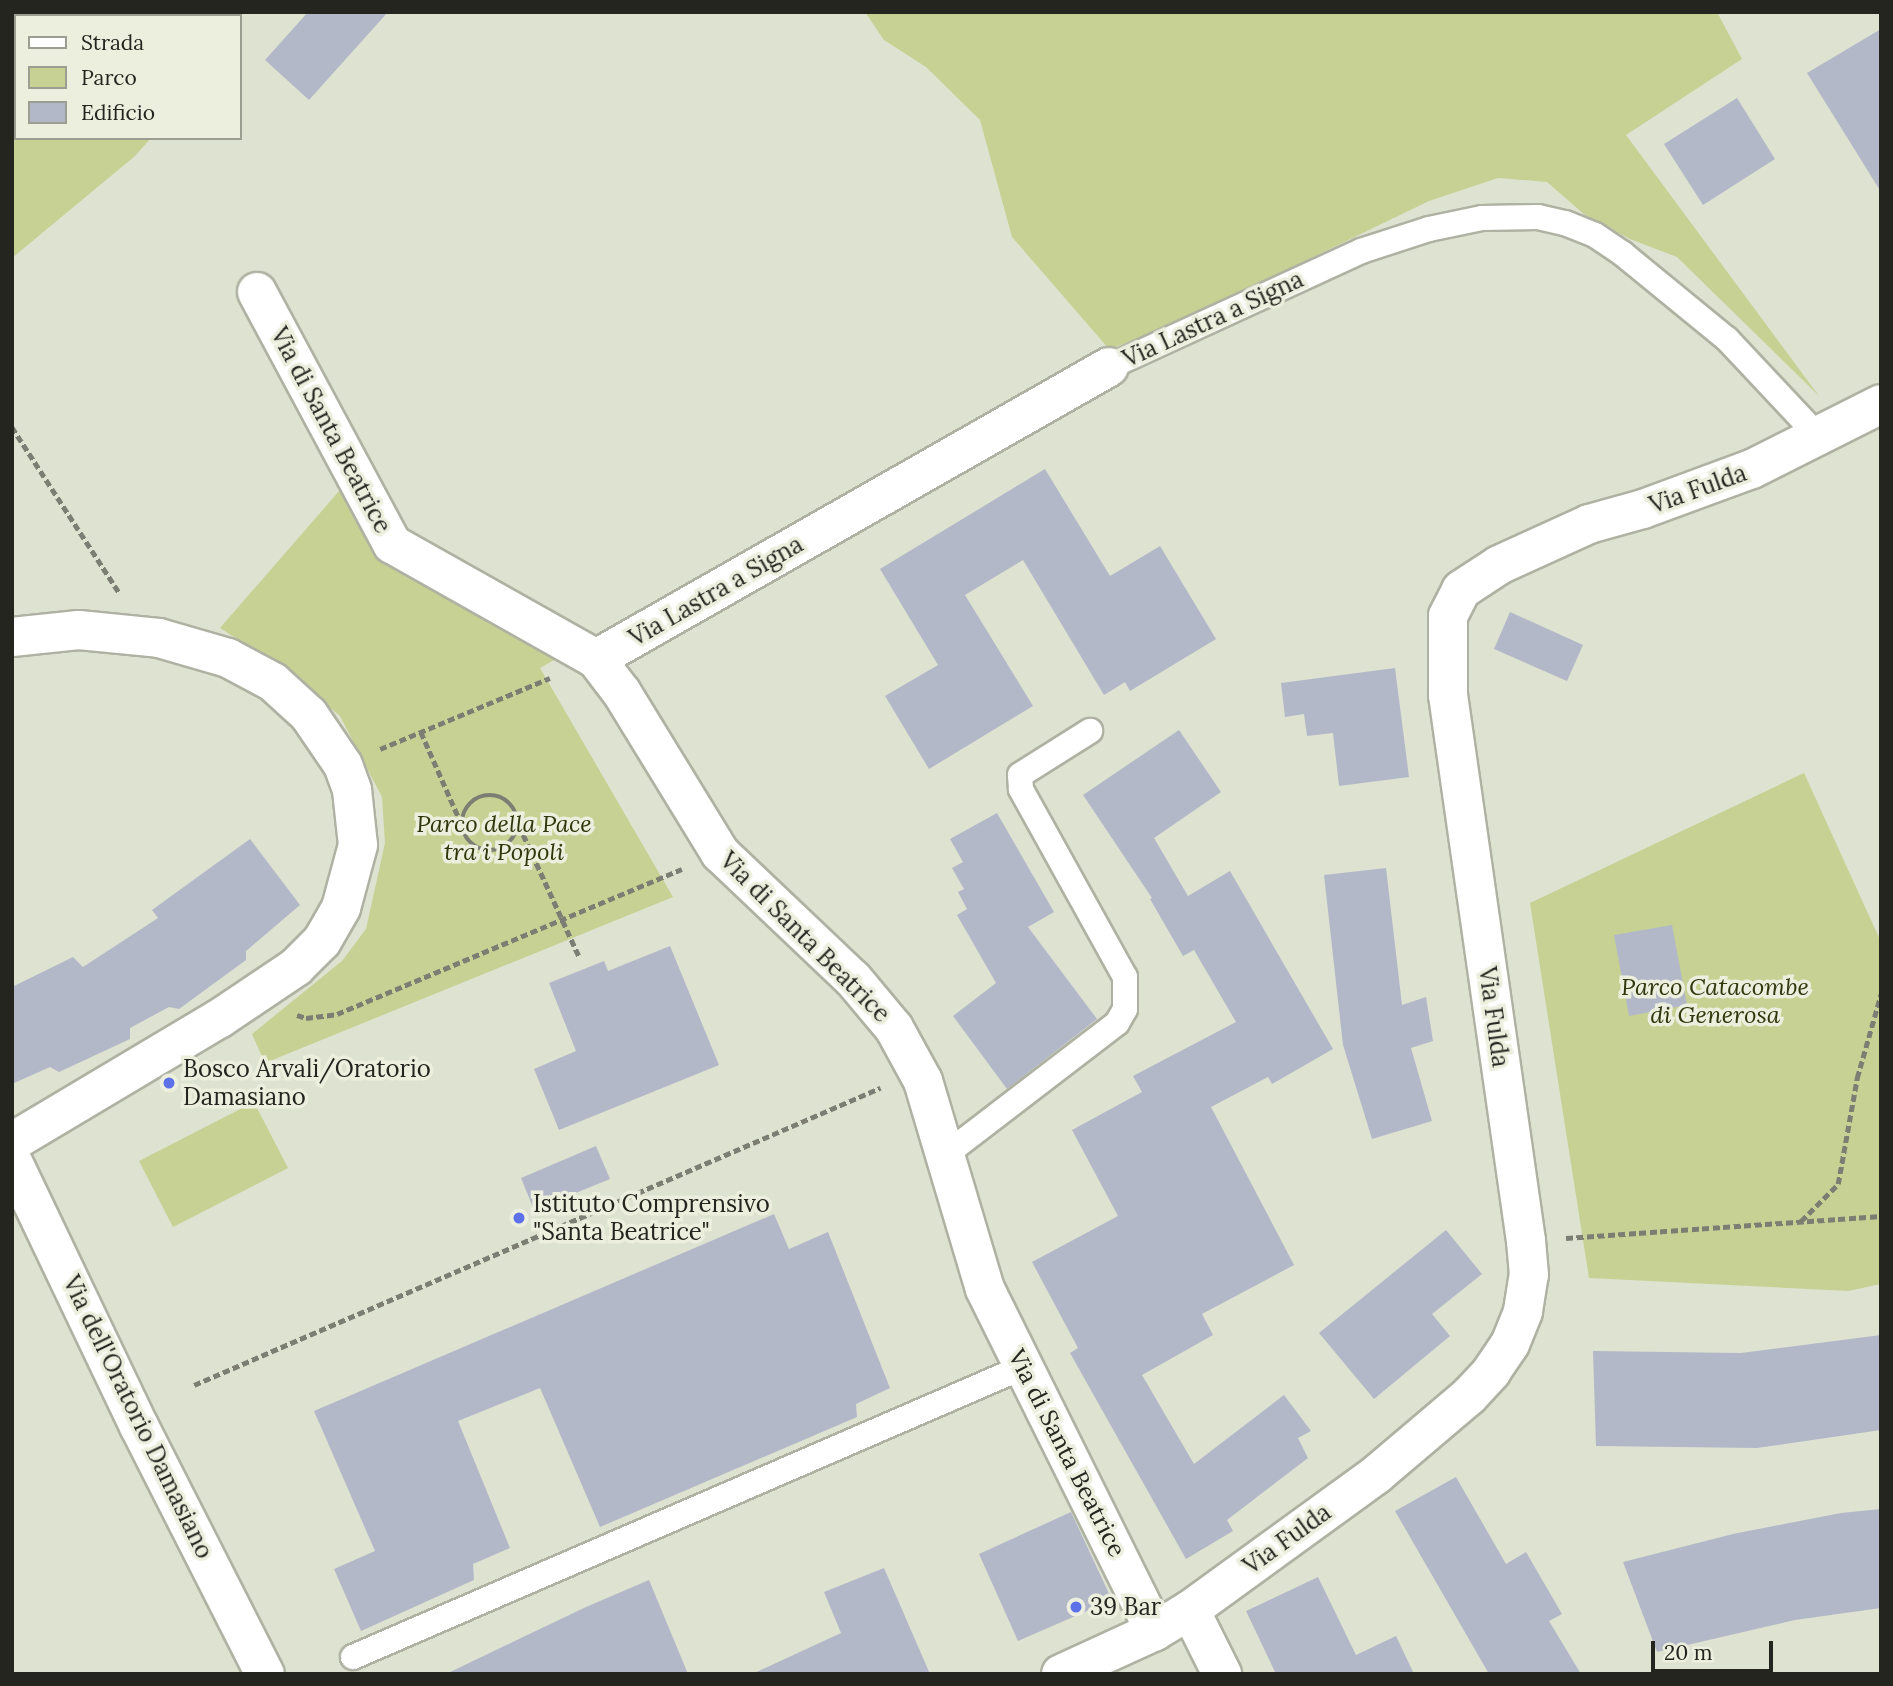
<!DOCTYPE html>
<html>
<head>
<meta charset="utf-8">
<style>
  body { margin:0 }
  #map { position:relative; width:1893px; height:1686px; overflow:hidden; background:#dee2d1; font-family:Lora,serif }
  div>[style] { position:absolute }
  .green>* { inset:0; background:#c6d193 }
  .building>* { inset:0; background:#b3b8c8 }
  .path>* { height:4.5px; margin-top:-2.25px; transform-origin:0; background:repeating-linear-gradient(90deg,#7c7e73 0 7px,transparent 0 10.5px) }
  .path>.ring { margin:-2.25px; padding:0; box-sizing:content-box; background:none; border:4.5px solid #7c7e73; border-radius:50% }
  .roads { filter:drop-shadow(2px 0 #afb2a2) drop-shadow(-2px 0 #afb2a2) drop-shadow(0 2px #afb2a2) drop-shadow(0 -2px #afb2a2) }
  .service>* { height:24px; margin:-12px; padding:0 12px; transform-origin:12px; border-radius:12px; background:#fff }
  .minor>* { height:38px; margin:-19px; padding:0 19px; transform-origin:19px; border-radius:19px; background:#fff }
  .dots>* { width:19px; height:19px; translate:-50% -50%; box-sizing:border-box; border:4px solid #ecefde; border-radius:50% }
  span { translate:-50% -50%; white-space:nowrap; text-align:center; line-height:1.15; -webkit-text-stroke:7px #ecefde; paint-order:stroke }
  .street-label { font-size:24px; color:#24251f }
  .park-label { font-size:24px; color:#31360d; font-style:italic }
  .poi-label { font-size:24px; color:#24251f }
  .left { translate:0 -50%; text-align:left }
  .frame { position:absolute; inset:0; border:14px solid #24251f; pointer-events:none }
  .legend { position:absolute; left:14px; top:14px; width:228px; height:126px; box-sizing:border-box; background:#ecefde; border:2px solid #9c9e92; margin:0; padding:9px 12px; list-style:none; font-size:21px; color:#24251f }
  .legend li { display:flex; align-items:center; gap:14px; height:35px }
  .legend b { width:35px; border:2px solid #9c9e92 }
  .scale { position:absolute; left:1651px; top:1641px; width:122px; height:32px; box-sizing:border-box; border:4px solid #24251f; border-top:0; padding-left:9px; font-size:21px; line-height:24px; white-space:nowrap; color:#24251f; -webkit-text-stroke:5px #ecefde; paint-order:stroke }
</style>
</head>
<body>
<div id="map">
  <div class="green">
    <i style="clip-path:polygon(12px 12px,132px 12px,136px 16px,16px 16px,16px 138px,151px 138px,135px 156px,12px 258px)"></i>
    <i style="clip-path:polygon(865px 12px,1717px 12px,1742px 59px,1626px 135px,1819px 396px,1677px 257px,1630px 239px,1585px 215px,1547px 182px,1498px 178px,1429px 201px,1158px 332px,1109px 349px,1012px 237px,980px 120px,926px 67px,884px 40px)"></i>
    <i style="clip-path:polygon(340px 490px,370px 548px,406px 576px,524px 630px,554px 660px,540px 668px,673px 897px,265px 1063px,252px 1034px,342px 961px,366px 929px,385px 843px,382px 797px,340px 716px,281px 667px,220px 628px)"></i>
    <i style="clip-path:polygon(1804px 773px,1881px 942px,1881px 1284px,1848px 1291px,1589px 1278px,1530px 903px)"></i>
    <i style="clip-path:polygon(254px 1102px,288px 1168px,173px 1227px,139px 1161px)"></i>
  </div>
  <div class="building">
    <i style="clip-path:polygon(308px 12px,388px 12px,309px 100px,265px 60px)"></i>
    <i style="clip-path:polygon(1881px 29px,1881px 192px,1807px 73px)"></i>
    <i style="clip-path:polygon(1737px 98px,1775px 159px,1703px 205px,1664px 144px)"></i>
    <i style="clip-path:polygon(1045px 469px,1110px 576px,1160px 546px,1216px 639px,1130px 691px,1125px 682px,1104px 695px,1023px 560px,965px 595px,1033px 706px,929px 769px,885px 696px,938px 665px,880px 569px)"></i>
    <i style="clip-path:polygon(1510px 612px,1583px 645px,1567px 681px,1494px 649px)"></i>
    <i style="clip-path:polygon(1395px 668px,1409px 777px,1339px 786px,1333px 733px,1307px 736px,1304px 714px,1285px 717px,1281px 683px)"></i>
    <i style="clip-path:polygon(1179px 730px,1221px 792px,1154px 838px,1188px 896px,1230px 871px,1333px 1049px,1272px 1084px,1268px 1077px,1211px 1107px,1294px 1265px,1202px 1314px,1213px 1335px,1142px 1375px,1194px 1464px,1284px 1395px,1311px 1431px,1298px 1438px,1308px 1458px,1227px 1520px,1233px 1531px,1186px 1559px,1070px 1353px,1078px 1348px,1032px 1262px,1118px 1216px,1072px 1130px,1142px 1092px,1133px 1076px,1236px 1022px,1194px 950px,1183px 956px,1150px 899px,1152px 898px,1083px 795px)"></i>
    <i style="clip-path:polygon(997px 813px,1054px 912px,1028px 927px,1097px 1019px,1007px 1089px,953px 1016px,996px 983px,957px 915px,967px 909px,958px 892px,964px 889px,952px 868px,963px 862px,950px 839px)"></i>
    <i style="clip-path:polygon(250px 839px,300px 905px,246px 951px,246px 960px,179px 1009px,169px 1007px,130px 1028px,130px 1039px,59px 1072px,50px 1067px,12px 1084px,12px 987px,73px 957px,83px 967px,158px 918px,152px 910px)"></i>
    <i style="clip-path:polygon(1386px 868px,1402px 1005px,1426px 997px,1433px 1041px,1411px 1048px,1432px 1121px,1372px 1139px,1343px 1045px,1324px 875px)"></i>
    <i style="clip-path:polygon(1672px 925px,1687px 1005px,1629px 1016px,1614px 935px)"></i>
    <i style="clip-path:polygon(670px 946px,719px 1065px,559px 1130px,534px 1069px,576px 1051px,549px 983px,604px 961px,608px 971px)"></i>
    <i style="clip-path:polygon(596px 1146px,610px 1179px,534px 1210px,521px 1178px)"></i>
    <i style="clip-path:polygon(774px 1214px,789px 1249px,828px 1232px,890px 1388px,856px 1404px,857px 1417px,600px 1527px,540px 1388px,458px 1421px,510px 1548px,473px 1564px,474px 1580px,361px 1631px,334px 1569px,375px 1551px,314px 1411px)"></i>
    <i style="clip-path:polygon(1446px 1230px,1482px 1274px,1432px 1314px,1450px 1336px,1374px 1399px,1319px 1333px)"></i>
    <i style="clip-path:polygon(1881px 1335px,1881px 1430px,1757px 1448px,1596px 1446px,1593px 1351px,1741px 1353px)"></i>
    <i style="clip-path:polygon(1456px 1477px,1506px 1564px,1526px 1552px,1562px 1614px,1549px 1621px,1581px 1674px,1489px 1674px,1395px 1511px)"></i>
    <i style="clip-path:polygon(1881px 1509px,1881px 1608px,1795px 1620px,1657px 1652px,1623px 1562px,1733px 1534px,1841px 1513px)"></i>
    <i style="clip-path:polygon(1071px 1512px,1112px 1600px,1018px 1641px,979px 1554px)"></i>
    <i style="clip-path:polygon(884px 1568px,930px 1674px,752px 1674px,841px 1633px,824px 1592px)"></i>
    <i style="clip-path:polygon(1318px 1577px,1356px 1655px,1396px 1636px,1414px 1674px,1276px 1674px,1246px 1611px)"></i>
    <i style="clip-path:polygon(649px 1580px,688px 1674px,446px 1674px,586px 1607px)"></i>
  </div>
  <div class="path">
    <i style="left:12px;top:427px;width:199px;rotate:57.1deg"></i>
    <i style="left:421px;top:732px;width:102px;rotate:66.2deg"></i>
    <i style="left:380px;top:749px;width:184px;rotate:-22.7deg"></i>
    <i class="ring" style="left:462px;top:795px;width:51.5px;height:51.5px"></i>
    <i style="left:519px;top:825px;width:146px;rotate:65.4deg"></i>
    <i style="left:297px;top:1015px;width:9px;rotate:18deg"></i>
    <i style="left:306px;top:1018px;width:31px;rotate:-7deg"></i>
    <i style="left:337px;top:1014px;width:374px;rotate:-22.8deg"></i>
    <i style="left:1801px;top:1221px;width:52px;rotate:-45deg"></i>
    <i style="left:1838px;top:1184px;width:108px;rotate:-79.8deg"></i>
    <i style="left:1857px;top:1078px;width:87px;rotate:-74.1deg"></i>
    <i style="left:1566px;top:1238px;width:316px;rotate:-4deg"></i>
    <i style="left:194px;top:1385px;width:748px;rotate:-23.41deg"></i>
  </div>
  <div class="roads">
    <div class="service">
      <i style="left:1109px;top:367px;width:277px;rotate:-24.7deg"></i>
      <i style="left:1361px;top:251px;width:71px;rotate:-17.9deg"></i>
      <i style="left:1429px;top:229px;width:54px;rotate:-11.7deg"></i>
      <i style="left:1482px;top:218px;width:56px;rotate:-1deg"></i>
      <i style="left:1538px;top:217px;width:28px;rotate:13deg"></i>
      <i style="left:1565px;top:223px;width:32px;rotate:22deg"></i>
      <i style="left:1595px;top:235px;width:34px;rotate:34deg"></i>
      <i style="left:1623px;top:254px;width:134px;rotate:39.3deg"></i>
      <i style="left:1727px;top:339px;width:133px;rotate:46.8deg"></i>
      <i style="left:945px;top:1155px;width:217px;rotate:-37.5deg"></i>
      <i style="left:1117px;top:1023px;width:16px;rotate:-60deg"></i>
      <i style="left:1125px;top:1009px;width:32px;rotate:-90deg"></i>
      <i style="left:1125px;top:977px;width:215px;rotate:-119deg"></i>
      <i style="left:1021px;top:789px;width:14px;rotate:-94deg"></i>
      <i style="left:1020px;top:775px;width:83px;rotate:-32.2deg"></i>
      <i style="left:353px;top:1657px;width:730px;rotate:-23.4deg"></i>
    </div>
    <div class="minor">
      <i style="left:257px;top:292px;width:286px;rotate:61.8deg"></i>
      <i style="left:392px;top:544px;width:234px;rotate:29.4deg"></i>
      <i style="left:596px;top:659px;width:43px;rotate:52.6deg"></i>
      <i style="left:622px;top:693px;width:188px;rotate:58.5deg"></i>
      <i style="left:720px;top:853px;width:183px;rotate:43.5deg"></i>
      <i style="left:853px;top:979px;width:64px;rotate:50.1deg"></i>
      <i style="left:894px;top:1028px;width:60px;rotate:61.3deg"></i>
      <i style="left:923px;top:1081px;width:217px;rotate:73.4deg"></i>
      <i style="left:985px;top:1289px;width:382px;rotate:63.6deg"></i>
      <i style="left:12px;top:637px;width:67px;rotate:-6deg"></i>
      <i style="left:79px;top:630px;width:80px;rotate:5.7deg"></i>
      <i style="left:159px;top:638px;width:72px;rotate:16.2deg"></i>
      <i style="left:228px;top:658px;width:51px;rotate:28.1deg"></i>
      <i style="left:273px;top:682px;width:49px;rotate:42.5deg"></i>
      <i style="left:309px;top:715px;width:60px;rotate:55.8deg"></i>
      <i style="left:343px;top:765px;width:27px;rotate:70deg"></i>
      <i style="left:352px;top:790px;width:55px;rotate:83.8deg"></i>
      <i style="left:358px;top:845px;width:65px;rotate:105.1deg"></i>
      <i style="left:341px;top:908px;width:38px;rotate:120deg"></i>
      <i style="left:322px;top:941px;width:37px;rotate:135deg"></i>
      <i style="left:296px;top:967px;width:92px;rotate:146.1deg"></i>
      <i style="left:220px;top:1018px;width:242px;rotate:149.2deg"></i>
      <i style="left:596px;top:659px;width:590px;rotate:-29.65deg"></i>
      <i style="left:12px;top:1160px;width:295px;rotate:64.5deg"></i>
      <i style="left:139px;top:1426px;width:278px;rotate:63.1deg"></i>
      <i style="left:1190px;top:1610px;width:72px;rotate:63.4deg"></i>
      <i style="left:1061px;top:1674px;width:103px;rotate:-24.6deg"></i>
      <i style="left:1155px;top:1631px;width:41px;rotate:-31deg"></i>
      <i style="left:1190px;top:1610px;width:231px;rotate:-36deg"></i>
      <i style="left:1377px;top:1474px;width:121px;rotate:-40.3deg"></i>
      <i style="left:1469px;top:1396px;width:33px;rotate:-47deg"></i>
      <i style="left:1491px;top:1372px;width:34px;rotate:-56deg"></i>
      <i style="left:1510px;top:1344px;width:35px;rotate:-68deg"></i>
      <i style="left:1523px;top:1311px;width:36px;rotate:-81deg"></i>
      <i style="left:1529px;top:1275px;width:34px;rotate:-95deg"></i>
      <i style="left:1526px;top:1241px;width:552px;rotate:-98.13deg"></i>
      <i style="left:1448px;top:695px;width:79px;rotate:-90deg"></i>
      <i style="left:1448px;top:616px;width:29px;rotate:-63deg"></i>
      <i style="left:1461px;top:590px;width:45px;rotate:-33.3deg"></i>
      <i style="left:1499px;top:565px;width:99px;rotate:-24.5deg"></i>
      <i style="left:1589px;top:524px;width:56px;rotate:-15.5deg"></i>
      <i style="left:1643px;top:509px;width:116px;rotate:-20.2deg"></i>
      <i style="left:1752px;top:469px;width:144px;rotate:-26.7deg"></i>
    </div>
  </div>
  <div class="dots">
    <i style="left:169px;top:1083px;background:#5d71e8"></i>
    <i style="left:519px;top:1218px;background:#5d71e8"></i>
    <i style="left:1076px;top:1607px;background:#5d71e8"></i>
  </div>
  <div class="street-label">
    <span style="left:1213px;top:319px;rotate:-25deg">Via Lastra a Signa</span>
    <span style="left:331px;top:430px;rotate:62deg">Via di Santa Beatrice</span>
    <span style="left:1698px;top:489px;rotate:-20deg">Via Fulda</span>
    <span style="left:716px;top:591px;rotate:-30deg">Via Lastra a Signa</span>
    <span style="left:805px;top:937px;rotate:45deg">Via di Santa Beatrice</span>
    <span style="left:1494px;top:1017px;rotate:82deg">Via Fulda</span>
    <span style="left:138px;top:1417px;rotate:64deg">Via dell'Oratorio Damasiano</span>
    <span style="left:1067px;top:1453px;rotate:63deg">Via di Santa Beatrice</span>
    <span style="left:1287px;top:1539px;rotate:-36deg">Via Fulda</span>
  </div>
  <div class="park-label">
    <span style="left:504px;top:838px">Parco della Pace<br>tra i Popoli</span>
    <span style="left:1715px;top:1001px">Parco Catacombe<br>di Generosa</span>
  </div>
  <div class="poi-label">
    <span class="left" style="left:183px;top:1083px">Bosco Arvali/Oratorio<br>Damasiano</span>
    <span class="left" style="left:533px;top:1218px">Istituto Comprensivo<br>"Santa Beatrice"</span>
    <span class="left" style="left:1090px;top:1607px">39 Bar</span>
  </div>
  <div class="frame"></div>
  <ul class="legend">
  <li><b style="height:9px;background:#fff"></b>Strada</li>
  <li><b style="height:19px;background:#c6d193"></b>Parco</li>
  <li><b style="height:19px;background:#b3b8c8"></b>Edificio</li>
  </ul>
  <div class="scale">20 m</div>
</div>
</body>
</html>
